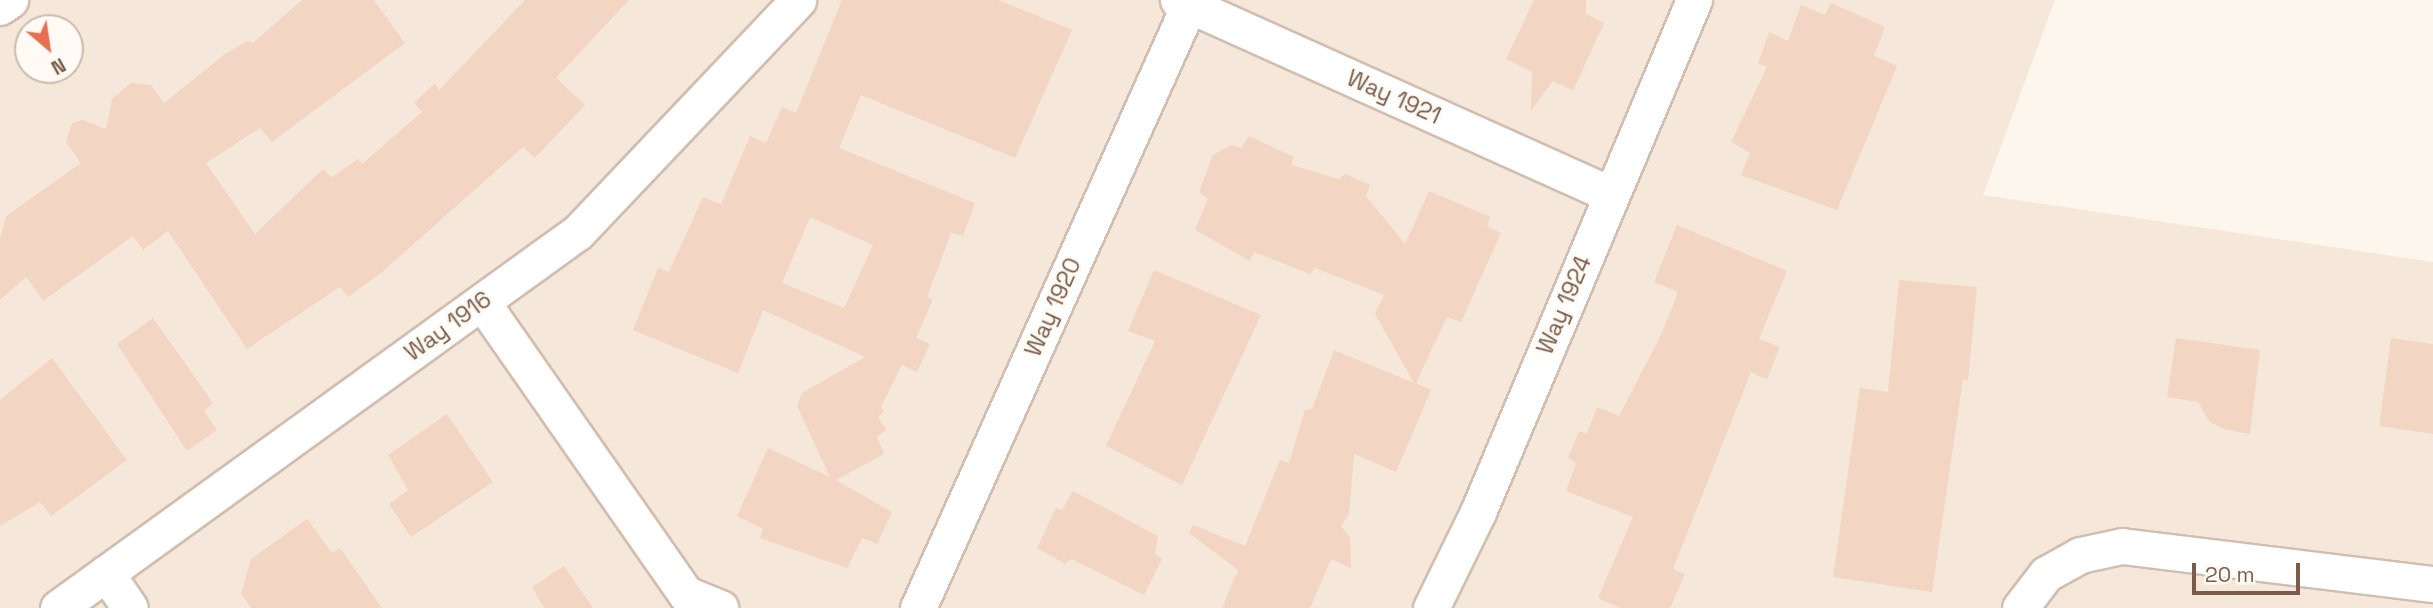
<!DOCTYPE html>
<html>
<head>
<meta charset="utf-8">
<style>
  body { margin:0 }
  #map { position:relative; width:2433px; height:608px; overflow:hidden; background:#fdf6ec; font-family:"Space Grotesk",sans-serif }
  div>[style] { position:absolute }
  .residential>* { inset:0; background:#f5e8da }
  .building>* { inset:0; background:#f3d5c3 }
  .roads { filter:drop-shadow(2px 0 #d1beb0) drop-shadow(-2px 0 #d1beb0) drop-shadow(0 2px #d1beb0) drop-shadow(0 -2px #d1beb0) }
  .street>* { height:35px; margin:-17.5px; padding:0 17.5px; transform-origin:17.5px; border-radius:17.5px; background:#fff }
  .secondary>* { height:38px; margin:-19px; padding:0 19px; transform-origin:19px; border-radius:19px; background:#fff }
  span { translate:-50% -50%; white-space:nowrap; text-align:center; line-height:1.15; -webkit-text-stroke:5px #fffaf3; paint-order:stroke }
  .street-label { font-size:23px; color:#7a5c4d }
  .north { position:absolute; left:14px; top:14px; width:70px; height:70px; box-sizing:border-box; background:#fffaf3; border:2px solid #cabbb1; border-radius:50%; rotate:151deg; font-size:19px; font-weight:700; line-height:28px; text-align:center; color:#7a5c4d }
  .north::after { content:''; display:block; margin:auto; width:24px; height:32px; background:#e76f51; clip-path:polygon(50% 0,100% 100%,50% 72%,0 100%) }
  .scale { position:absolute; left:2192px; top:563px; width:108px; height:32px; box-sizing:border-box; border:4px solid #7a5c4d; border-top:0; padding-left:9px; font-size:21px; line-height:24px; white-space:nowrap; color:#7a5c4d; -webkit-text-stroke:5px #fffaf3; paint-order:stroke }
</style>
</head>
<body>
<div id="map">
  <div class="residential">
    <i style="clip-path:polygon(evenodd,0 0,2055px 0,1983px 195px,2433px 262px,2433px 608px,0 608px,0 0,28px 28px,70px 28px,70px 70px,28px 70px,28px 28px)"></i>
  </div>
  <div class="building">
    <i style="clip-path:polygon(302px 0,374px 0,405px 43px,272px 142px,260px 128px,206px 163px,255px 234px,323px 169px,332px 177px,358px 159px,362px 164px,422px 112px,414px 103px,435px 83px,439px 90px,525px 0,629px 0,556px 78px,585px 105px,535px 158px,523px 147px,381px 273px,348px 297px,340px 287px,247px 349px,168px 231px,143px 250px,133px 236px,43px 301px,26px 277px,0 300px,0 239px,6px 216px,81px 163px,66px 142px,72px 123px,83px 120px,106px 129px,112px 99px,131px 83px,151px 85px,164px 103px,225px 54px,247px 41px,253px 43px)"></i>
    <i style="clip-path:polygon(evenodd,842px 0,998px 0,1072px 30px,1015px 158px,861px 95px,839px 148px,975px 203px,963px 236px,951px 233px,927px 297px,933px 299px,916px 338px,930px 344px,917px 372px,902px 365px,881px 406px,884px 412px,878px 416px,886px 430px,877px 437px,884px 454px,836px 480px,892px 512px,877px 544px,862px 538px,847px 568px,760px 538px,763px 529px,737px 516px,768px 448px,830px 477px,797px 406px,802px 393px,865px 357px,763px 310px,738px 373px,633px 330px,658px 268px,669px 272px,703px 197px,721px 204px,750px 136px,766px 143px,782px 107px,796px 113px,842px 0,810px 217px,873px 245px,844px 308px,782px 283px,810px 217px)"></i>
    <i style="clip-path:polygon(1534px 0,1586px 0,1586px 14px,1604px 23px,1573px 91px,1553px 81px,1531px 111px,1532px 72px,1506px 59px)"></i>
    <i style="clip-path:polygon(1831px 3px,1885px 27px,1874px 56px,1897px 66px,1837px 210px,1741px 175px,1750px 153px,1731px 142px,1767px 67px,1758px 64px,1769px 32px,1788px 41px,1801px 5px,1825px 15px)"></i>
    <i style="clip-path:polygon(1249px 136px,1294px 157px,1291px 165px,1339px 179px,1345px 174px,1370px 185px,1366px 196px,1405px 244px,1429px 191px,1490px 217px,1487px 226px,1501px 233px,1461px 322px,1447px 317px,1416px 383px,1431px 390px,1396px 472px,1354px 454px,1349px 514px,1341px 526px,1350px 538px,1351px 568px,1331px 559px,1310px 608px,1222px 608px,1238px 570px,1189px 533px,1193px 525px,1245px 546px,1280px 460px,1289px 463px,1305px 410px,1312px 409px,1334px 350px,1414px 383px,1375px 314px,1384px 295px,1315px 268px,1310px 274px,1254px 252px,1250px 261px,1195px 230px,1208px 199px,1199px 192px,1213px 155px,1231px 145px,1241px 148px)"></i>
    <i style="clip-path:polygon(1677px 225px,1787px 271px,1759px 339px,1780px 347px,1767px 379px,1751px 372px,1673px 569px,1685px 574px,1670px 608px,1620px 608px,1598px 598px,1633px 517px,1566px 491px,1576px 464px,1568px 457px,1579px 432px,1587px 433px,1597px 407px,1619px 416px,1661px 335px,1678px 292px,1654px 282px)"></i>
    <i style="clip-path:polygon(1154px 270px,1261px 315px,1182px 485px,1106px 446px,1155px 341px,1128px 331px)"></i>
    <i style="clip-path:polygon(1899px 280px,1977px 287px,1968px 380px,1963px 379px,1932px 592px,1833px 577px,1860px 388px,1888px 392px)"></i>
    <i style="clip-path:polygon(153px 318px,213px 403px,204px 411px,217px 430px,187px 451px,117px 344px)"></i>
    <i style="clip-path:polygon(2176px 338px,2260px 350px,2250px 434px,2223px 429px,2209px 421px,2198px 402px,2167px 397px)"></i>
    <i style="clip-path:polygon(2391px 338px,2433px 344px,2433px 434px,2379px 426px)"></i>
    <i style="clip-path:polygon(52px 358px,127px 460px,51px 516px,40px 502px,0 526px,0 400px)"></i>
    <i style="clip-path:polygon(447px 414px,493px 482px,411px 537px,389px 504px,408px 490px,388px 455px)"></i>
    <i style="clip-path:polygon(1073px 491px,1158px 536px,1155px 554px,1162px 559px,1144px 595px,1071px 559px,1065px 564px,1037px 548px,1056px 508px,1062px 510px)"></i>
    <i style="clip-path:polygon(307px 519px,332px 553px,340px 548px,382px 608px,251px 608px,241px 594px,251px 559px)"></i>
    <i style="clip-path:polygon(564px 566px,593px 608px,544px 608px,532px 587px)"></i>
  </div>
  <div class="roads">
    <div class="street">
      <i style="left:1178px;top:0;width:473px;rotate:24.2deg"></i>
      <i style="left:482px;top:302px;width:356px;rotate:55.1deg"></i>
      <i style="left:686px;top:594px;width:37px;rotate:22deg"></i>
      <i style="left:106px;top:573px;width:42px;rotate:55.6deg"></i>
      <i style="left:58px;top:608px;width:642px;rotate:-35.87deg"></i>
      <i style="left:578px;top:232px;width:320px;rotate:-46.5deg"></i>
      <i style="left:918px;top:608px;width:661px;rotate:-65.8deg"></i>
      <i style="left:1431px;top:608px;width:107px;rotate:-63.9deg"></i>
      <i style="left:1478px;top:512px;width:556px;rotate:-67.13deg"></i>
      <i style="left:2020px;top:608px;width:43px;rotate:-52.6deg"></i>
      <i style="left:2046px;top:574px;width:39px;rotate:-29deg"></i>
      <i style="left:2080px;top:555px;width:43px;rotate:-12.1deg"></i>
      <i style="left:2122px;top:546px;width:313px;rotate:7deg"></i>
    </div>
    <div class="secondary">
      <i style="left:0;top:6px;width:11px;rotate:-34deg"></i>
    </div>
  </div>
  <div class="street-label">
    <span style="left:1394px;top:97px;rotate:24deg">Way 1921</span>
    <span style="left:1564px;top:305px;rotate:-67deg">Way 1924</span>
    <span style="left:1053px;top:307px;rotate:-66deg">Way 1920</span>
    <span style="left:448px;top:326px;rotate:-36deg">Way 1916</span>
  </div>
  <div class="north">N</div>
  <div class="scale">20 m</div>
</div>
</body>
</html>
